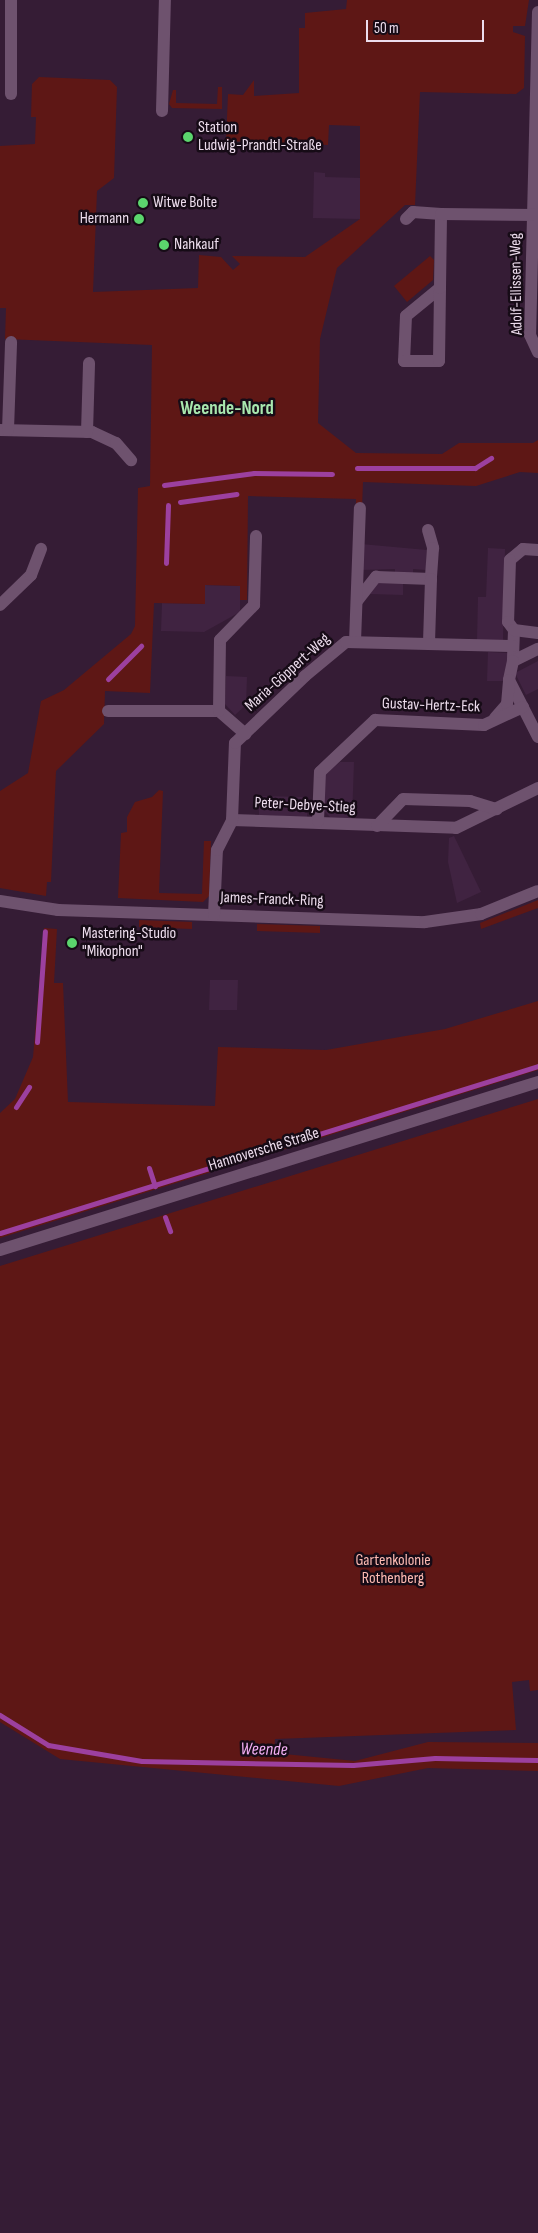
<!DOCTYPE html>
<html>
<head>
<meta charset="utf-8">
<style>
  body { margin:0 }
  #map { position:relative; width:538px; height:2233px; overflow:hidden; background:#351c35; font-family:"Sofia Sans Condensed",sans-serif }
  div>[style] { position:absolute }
  .built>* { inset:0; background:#402341 }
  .green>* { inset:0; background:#5e1715 }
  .stream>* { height:5px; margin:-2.5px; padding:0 2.5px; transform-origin:2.5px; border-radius:2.5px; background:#9c409f }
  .minor>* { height:12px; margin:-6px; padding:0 6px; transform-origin:6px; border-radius:6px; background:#6e526e }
  .tertiary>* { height:12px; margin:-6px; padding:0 6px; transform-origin:6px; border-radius:6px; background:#6e526e }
  .dots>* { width:14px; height:14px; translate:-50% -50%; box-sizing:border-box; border:2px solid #160b16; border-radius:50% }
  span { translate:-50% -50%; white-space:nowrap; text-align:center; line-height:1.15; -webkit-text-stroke:5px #160b16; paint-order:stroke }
  .poi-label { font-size:16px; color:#eddded }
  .left { translate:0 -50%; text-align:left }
  .right { translate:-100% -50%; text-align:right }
  .street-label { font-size:16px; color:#eddded }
  .park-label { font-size:16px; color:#fdbab2 }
  .water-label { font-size:18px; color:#f3aff4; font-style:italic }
  .quarter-label { font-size:19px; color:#a9e7ae; font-weight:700 }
  .scale { position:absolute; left:366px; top:20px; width:118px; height:22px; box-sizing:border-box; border:2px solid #eddded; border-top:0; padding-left:6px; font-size:15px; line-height:18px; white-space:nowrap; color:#eddded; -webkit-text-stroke:4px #160b16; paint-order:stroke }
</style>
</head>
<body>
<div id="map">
  <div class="built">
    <i style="clip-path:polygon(314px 172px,325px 173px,325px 177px,361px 178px,360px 219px,313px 218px)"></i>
    <i style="clip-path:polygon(361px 544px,427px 550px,426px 570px,413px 569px,413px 573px,395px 573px,395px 569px,361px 570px)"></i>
    <i style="clip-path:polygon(488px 548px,505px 549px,503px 640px,477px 640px,478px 597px,486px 597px)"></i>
    <i style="clip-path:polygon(379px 580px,403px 581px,403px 595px,370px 594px)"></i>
    <i style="clip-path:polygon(205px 585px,240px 586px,240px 612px,204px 632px,161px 631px,162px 603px,204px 604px)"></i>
    <i style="clip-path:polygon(488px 652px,508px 653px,507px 681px,487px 681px)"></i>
    <i style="clip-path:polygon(538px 661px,538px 689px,526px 695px,515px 673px)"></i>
    <i style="clip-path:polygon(226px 676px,247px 677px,246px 705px,235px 715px,225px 704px)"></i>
    <i style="clip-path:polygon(340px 762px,354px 762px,352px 819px,332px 819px,324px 811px,325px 774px)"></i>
    <i style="clip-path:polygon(259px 796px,308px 797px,307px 817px,259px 815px)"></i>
    <i style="clip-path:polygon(454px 836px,481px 892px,457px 903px,448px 862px,449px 838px)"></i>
    <i style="clip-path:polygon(210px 980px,238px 980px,237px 1010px,209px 1010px)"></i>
  </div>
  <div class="green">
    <i style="clip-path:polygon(347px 0,529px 0,525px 26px,513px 26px,513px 32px,525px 36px,524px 88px,516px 94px,420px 92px,415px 205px,405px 205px,337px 268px,320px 339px,318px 423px,356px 453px,442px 454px,459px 443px,533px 443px,538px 440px,538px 473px,520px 472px,476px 486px,363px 482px,362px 508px,356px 508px,356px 499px,248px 496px,247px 600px,240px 600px,240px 586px,205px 585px,205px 604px,154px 603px,150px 693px,105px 691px,104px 724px,56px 771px,51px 882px,47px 882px,46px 896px,0 888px,0 791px,28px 773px,41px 701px,64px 690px,131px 634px,135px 626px,138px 488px,150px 486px,152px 345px,5px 339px,6px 308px,0 308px,0 146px,35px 144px,36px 117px,31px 117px,32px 84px,39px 77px,110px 80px,117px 87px,114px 178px,97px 191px,93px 292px,198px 288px,199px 255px,221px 257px,233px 270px,240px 264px,232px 256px,305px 257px,360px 219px,360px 126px,329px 125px,328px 145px,226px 141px,228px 94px,243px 95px,254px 80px,254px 96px,299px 93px,299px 28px,305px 28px,305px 13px,346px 9px)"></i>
    <i style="clip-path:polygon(218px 87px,222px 87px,222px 109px,172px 108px,169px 104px,173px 90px,176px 90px,176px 103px,217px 104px)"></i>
    <i style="clip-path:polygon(430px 256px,434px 260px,433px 280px,407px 302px,394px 286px)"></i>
    <i style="clip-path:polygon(159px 790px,163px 791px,159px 893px,202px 894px,204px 841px,211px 841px,209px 896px,203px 902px,118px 898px,121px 833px,127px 832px,127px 817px,135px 802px,152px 797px)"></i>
    <i style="clip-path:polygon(538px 900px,538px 908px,481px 929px,480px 923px)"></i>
    <i style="clip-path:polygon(139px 920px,192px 922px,192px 929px,139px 927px)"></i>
    <i style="clip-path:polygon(257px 924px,320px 926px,320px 933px,257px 931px)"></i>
    <i style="clip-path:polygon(44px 928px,57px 929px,54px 983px,63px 983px,68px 1102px,215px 1106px,218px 1047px,326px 1050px,445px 1029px,538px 1001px,538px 1070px,0 1238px,0 1113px,15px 1099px,33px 1057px)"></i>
    <i style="clip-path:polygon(538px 1099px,538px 1690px,530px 1691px,529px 1680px,512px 1682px,516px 1730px,275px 1739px,274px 1753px,355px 1761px,428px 1742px,538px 1743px,538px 1771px,428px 1768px,339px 1786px,60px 1759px,0 1722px,0 1266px)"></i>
  </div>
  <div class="stream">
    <i style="left:357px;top:468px;width:118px"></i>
    <i style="left:475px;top:468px;width:19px;rotate:-32deg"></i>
    <i style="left:164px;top:485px;width:91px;rotate:-7.6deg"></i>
    <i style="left:254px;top:473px;width:78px;rotate:0.7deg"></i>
    <i style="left:180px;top:502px;width:57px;rotate:-8.1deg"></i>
    <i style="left:166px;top:563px;width:58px;rotate:-88deg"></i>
    <i style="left:108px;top:679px;width:47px;rotate:-45deg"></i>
    <i style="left:37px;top:1042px;width:111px;rotate:-85.9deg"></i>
    <i style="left:16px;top:1107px;width:24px;rotate:-57deg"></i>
    <i style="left:149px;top:1168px;width:19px;rotate:72deg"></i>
    <i style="left:165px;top:1217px;width:15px;rotate:70deg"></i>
    <i style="left:0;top:1233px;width:563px;rotate:-17.24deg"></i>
    <i style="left:0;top:1715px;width:57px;rotate:32deg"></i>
    <i style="left:48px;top:1745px;width:95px;rotate:9.7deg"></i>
    <i style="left:142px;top:1761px;width:211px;rotate:1.1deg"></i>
    <i style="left:353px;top:1765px;width:82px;rotate:-4.9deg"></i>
    <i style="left:435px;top:1758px;width:103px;rotate:1.1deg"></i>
  </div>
  <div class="minor">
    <i style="left:538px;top:12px;width:323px;rotate:91.4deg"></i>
    <i style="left:530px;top:335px;width:19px;rotate:65deg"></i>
    <i style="left:11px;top:94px;width:94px;rotate:-90deg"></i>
    <i style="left:162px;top:111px;width:111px;rotate:-88.5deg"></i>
    <i style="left:406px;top:219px;width:10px;rotate:-45deg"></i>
    <i style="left:413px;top:212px;width:28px;rotate:4deg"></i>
    <i style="left:440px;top:288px;width:44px;rotate:140.5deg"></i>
    <i style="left:406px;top:316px;width:45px;rotate:92.5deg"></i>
    <i style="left:404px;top:361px;width:35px"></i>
    <i style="left:439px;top:361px;width:73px;rotate:-89.2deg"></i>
    <i style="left:440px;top:288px;width:74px;rotate:-89.2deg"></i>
    <i style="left:441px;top:214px;width:97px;rotate:0.6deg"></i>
    <i style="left:0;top:430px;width:92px;rotate:1.2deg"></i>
    <i style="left:92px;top:432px;width:26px;rotate:25deg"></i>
    <i style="left:116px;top:443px;width:23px;rotate:49deg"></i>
    <i style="left:8px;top:430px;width:88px;rotate:-88deg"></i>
    <i style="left:87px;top:432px;width:69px;rotate:-88.3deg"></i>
    <i style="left:428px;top:530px;width:19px;rotate:74deg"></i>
    <i style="left:433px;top:548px;width:31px;rotate:94deg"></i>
    <i style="left:538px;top:550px;width:15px;rotate:-176deg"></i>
    <i style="left:523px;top:549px;width:17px;rotate:140deg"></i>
    <i style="left:510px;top:560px;width:62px;rotate:91.8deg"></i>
    <i style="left:508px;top:622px;width:10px;rotate:53deg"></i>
    <i style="left:514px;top:630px;width:31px;rotate:92deg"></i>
    <i style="left:513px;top:661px;width:28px;rotate:-26deg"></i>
    <i style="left:357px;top:601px;width:31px;rotate:-52deg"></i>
    <i style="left:376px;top:577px;width:55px;rotate:2.1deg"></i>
    <i style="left:431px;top:579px;width:65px;rotate:91.8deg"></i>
    <i style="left:0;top:605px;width:43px;rotate:-44.1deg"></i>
    <i style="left:31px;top:575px;width:28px;rotate:-69deg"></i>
    <i style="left:514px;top:630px;width:24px;rotate:7deg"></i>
    <i style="left:355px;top:642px;width:134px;rotate:-87.9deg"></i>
    <i style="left:513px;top:661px;width:19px;rotate:102deg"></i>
    <i style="left:509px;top:680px;width:64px;rotate:63deg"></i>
    <i style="left:108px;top:711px;width:111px"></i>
    <i style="left:219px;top:711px;width:35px;rotate:41deg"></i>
    <i style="left:219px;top:711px;width:71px;rotate:-89.2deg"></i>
    <i style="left:220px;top:640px;width:49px;rotate:-45.8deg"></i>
    <i style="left:254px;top:605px;width:69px;rotate:-88.3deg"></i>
    <i style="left:495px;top:718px;width:18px;rotate:-49deg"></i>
    <i style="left:507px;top:704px;width:24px;rotate:-85deg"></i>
    <i style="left:232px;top:820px;width:224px;rotate:2deg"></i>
    <i style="left:456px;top:828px;width:91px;rotate:-26deg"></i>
    <i style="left:318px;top:821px;width:49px;rotate:-87.7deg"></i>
    <i style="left:320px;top:772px;width:76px;rotate:-43.4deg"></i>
    <i style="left:375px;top:720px;width:109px;rotate:2.6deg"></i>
    <i style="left:484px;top:725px;width:43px;rotate:-24.8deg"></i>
    <i style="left:377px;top:826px;width:37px;rotate:-46deg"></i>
    <i style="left:403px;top:799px;width:67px;rotate:1.7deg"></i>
    <i style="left:470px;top:801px;width:28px;rotate:17deg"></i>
    <i style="left:0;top:901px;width:59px;rotate:8.8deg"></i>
    <i style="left:58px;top:910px;width:367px;rotate:1.9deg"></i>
    <i style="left:425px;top:922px;width:57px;rotate:-8.1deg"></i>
    <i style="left:481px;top:914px;width:61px;rotate:-22deg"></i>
    <i style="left:214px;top:915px;width:65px;rotate:-87.4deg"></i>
    <i style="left:217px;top:850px;width:34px;rotate:-63deg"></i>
    <i style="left:232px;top:820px;width:77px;rotate:-87.8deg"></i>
    <i style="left:235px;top:743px;width:97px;rotate:-43.7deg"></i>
    <i style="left:305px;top:676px;width:53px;rotate:-39.7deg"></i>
    <i style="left:346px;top:642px;width:167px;rotate:1.4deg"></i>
  </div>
  <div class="tertiary">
    <i style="left:0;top:1250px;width:564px;rotate:-17.34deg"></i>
  </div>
  <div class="dots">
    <i style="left:188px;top:137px;background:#5bd56d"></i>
    <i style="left:143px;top:203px;background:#5bd56d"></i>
    <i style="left:139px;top:219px;background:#5bd56d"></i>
    <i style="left:164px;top:245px;background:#5bd56d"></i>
    <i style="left:72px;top:943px;background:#5bd56d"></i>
  </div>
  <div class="poi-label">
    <span class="left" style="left:198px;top:137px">Station<br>Ludwig-Prandtl-Straße</span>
    <span class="left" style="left:153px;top:203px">Witwe Bolte</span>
    <span class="right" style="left:129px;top:219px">Hermann</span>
    <span class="left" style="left:174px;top:245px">Nahkauf</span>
    <span class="left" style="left:82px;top:943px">Mastering-Studio<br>"Mikophon"</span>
  </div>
  <div class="street-label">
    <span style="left:517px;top:284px;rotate:-91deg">Adolf-Ellissen-Weg</span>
    <span style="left:288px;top:673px;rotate:-42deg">Maria-Göppert-Weg</span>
    <span style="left:431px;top:706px;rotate:2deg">Gustav-Hertz-Eck</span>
    <span style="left:305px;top:806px;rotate:3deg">Peter-Debye-Stieg</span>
    <span style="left:272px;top:900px;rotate:2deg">James-Franck-Ring</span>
    <span style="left:264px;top:1150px;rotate:-17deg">Hannoversche Straße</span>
  </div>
  <div class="park-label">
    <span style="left:393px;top:1570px">Gartenkolonie<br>Rothenberg</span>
  </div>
  <div class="water-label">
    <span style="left:264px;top:1750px;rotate:1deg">Weende</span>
  </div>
  <div class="quarter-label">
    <span style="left:227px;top:409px">Weende-Nord</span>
  </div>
  <div class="scale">50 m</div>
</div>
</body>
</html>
